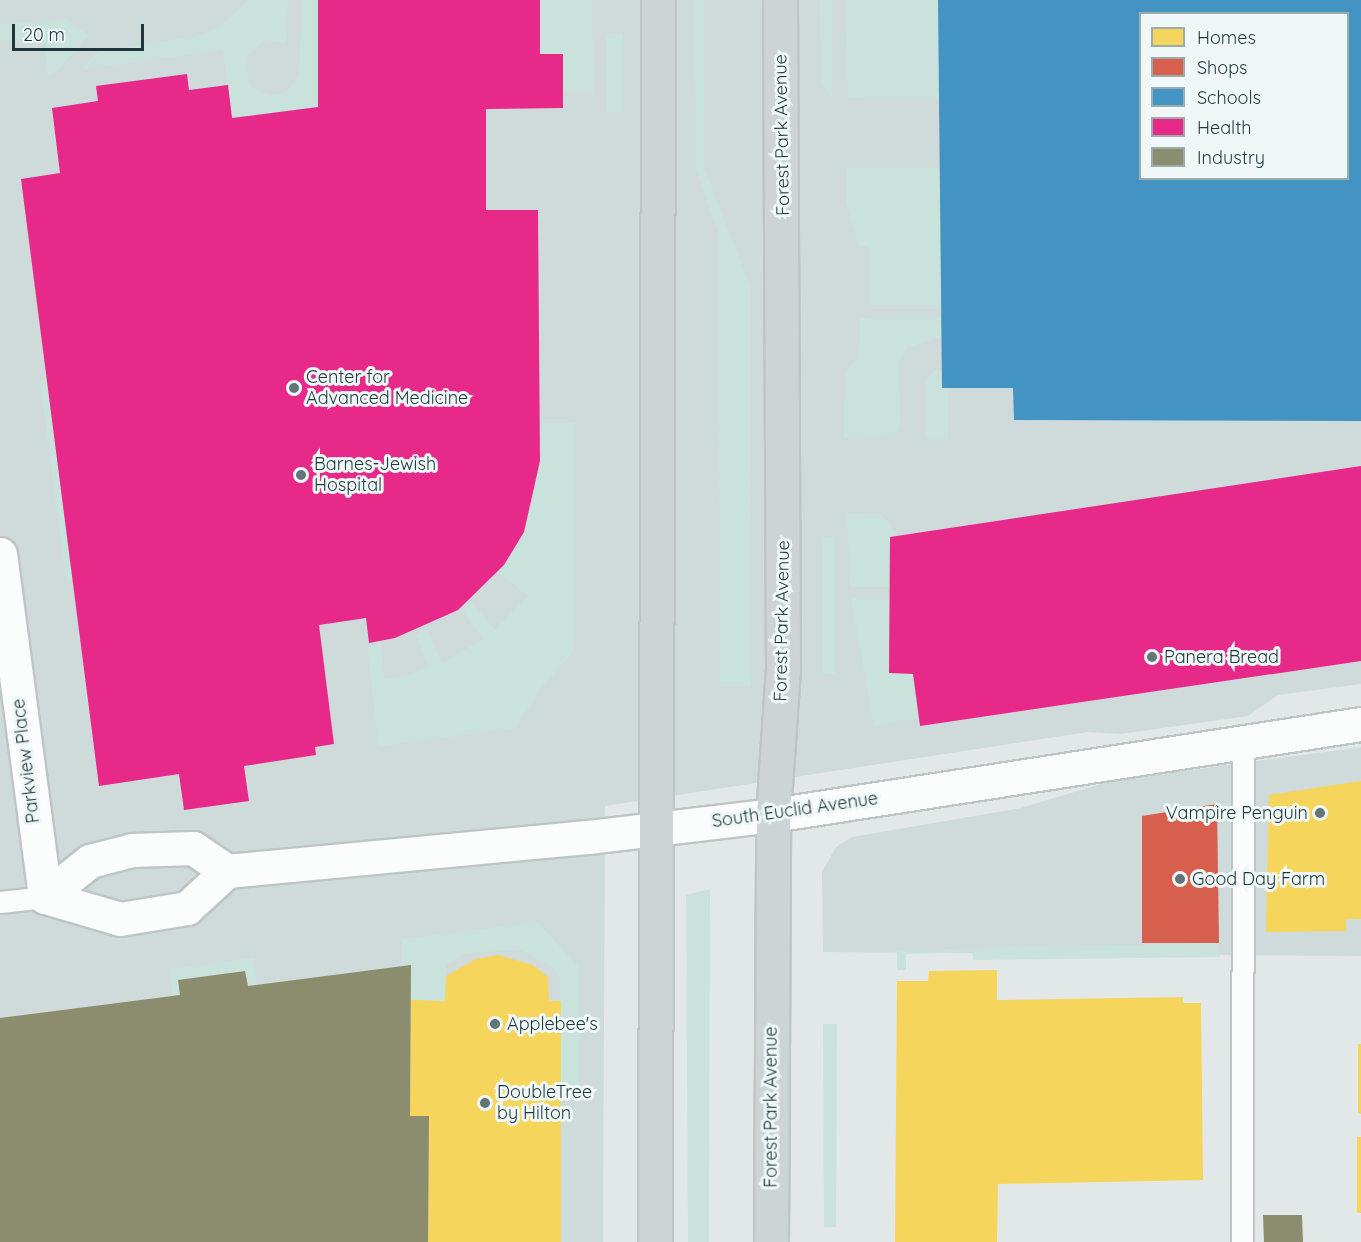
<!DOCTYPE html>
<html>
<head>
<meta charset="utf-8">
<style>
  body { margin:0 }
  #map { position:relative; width:1361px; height:1242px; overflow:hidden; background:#e2e8e8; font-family:Quicksand,sans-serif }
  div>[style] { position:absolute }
  .built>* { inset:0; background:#cfdada }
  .green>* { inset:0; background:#cae2dc }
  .homes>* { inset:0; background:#f6d55c }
  .shops>* { inset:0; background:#d6604d }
  .schools>* { inset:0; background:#4393c3 }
  .health>* { inset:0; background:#e7298a }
  .industry>* { inset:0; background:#8c8c6e }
  .roads { filter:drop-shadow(2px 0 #bfc5c5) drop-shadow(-2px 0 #bfc5c5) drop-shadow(0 2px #bfc5c5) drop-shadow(0 -2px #bfc5c5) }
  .service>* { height:21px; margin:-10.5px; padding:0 10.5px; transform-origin:10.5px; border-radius:10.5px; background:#fbfcfc }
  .minor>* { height:33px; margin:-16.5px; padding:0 16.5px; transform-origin:16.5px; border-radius:16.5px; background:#fbfcfc }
  .primary>* { height:33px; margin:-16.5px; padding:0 16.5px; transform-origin:16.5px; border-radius:16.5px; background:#ccd4d5 }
  .dots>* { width:16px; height:16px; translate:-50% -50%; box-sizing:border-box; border:3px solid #eff8f7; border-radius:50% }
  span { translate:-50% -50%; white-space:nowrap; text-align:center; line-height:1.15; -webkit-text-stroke:6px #eff8f7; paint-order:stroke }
  .street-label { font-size:18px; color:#1f373c }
  .poi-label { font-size:18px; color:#1f373c }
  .left { translate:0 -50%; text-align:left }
  .right { translate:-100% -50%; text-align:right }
  .legend { position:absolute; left:1139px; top:12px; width:210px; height:168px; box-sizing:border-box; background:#eff8f7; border:2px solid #9cabac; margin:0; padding:8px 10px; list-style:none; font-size:18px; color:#1f373c }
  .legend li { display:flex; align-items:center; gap:12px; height:30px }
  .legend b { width:30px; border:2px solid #9cabac }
  .scale { position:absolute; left:12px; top:24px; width:132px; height:27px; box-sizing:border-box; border:3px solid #1f373c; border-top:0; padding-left:8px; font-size:18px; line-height:21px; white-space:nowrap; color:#1f373c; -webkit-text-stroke:4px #eff8f7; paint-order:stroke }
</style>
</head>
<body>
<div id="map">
  <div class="built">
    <i style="clip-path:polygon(evenodd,0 0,1361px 0,1361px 684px,1278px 695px,1248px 716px,1120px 734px,1088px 732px,605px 806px,603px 1242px,0 1242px,0 0,1140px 14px,1348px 14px,1348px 178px,1140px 178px,1140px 14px)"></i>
    <i style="clip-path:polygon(1361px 747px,1361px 956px,823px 952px,822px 872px,836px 847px,852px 837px,1021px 808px,1111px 781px)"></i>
  </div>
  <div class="green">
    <i style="clip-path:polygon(249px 0,288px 0,286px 43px,265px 40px,245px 58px,250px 86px,270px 96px,287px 92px,299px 76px,302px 0,318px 0,318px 107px,232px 118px,223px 50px,83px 69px,97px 52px,198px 36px,219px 27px)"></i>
    <i style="clip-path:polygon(540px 0,592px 0,593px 92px,563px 92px,563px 54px,540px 54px)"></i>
    <i style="clip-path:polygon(695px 0,704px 0,704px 168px,750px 285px,751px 686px,720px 686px,719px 235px,696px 170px)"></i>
    <i style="clip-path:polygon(820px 0,832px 0,832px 99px,821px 81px)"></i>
    <i style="clip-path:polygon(845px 0,938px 0,940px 99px,848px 98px)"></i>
    <i style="clip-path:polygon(66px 19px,89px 35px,55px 73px,48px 75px,43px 35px,0 41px,0 25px)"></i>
    <i style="clip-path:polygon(606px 34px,623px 34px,623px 112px,606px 112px)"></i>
    <i style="clip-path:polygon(846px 168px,941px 168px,941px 305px,869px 305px,869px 247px,859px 246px,846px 203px)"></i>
    <i style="clip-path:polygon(941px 317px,941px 337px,907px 348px,899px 362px,900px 428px,894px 435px,844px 438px,845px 373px,859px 357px,860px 318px)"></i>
    <i style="clip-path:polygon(934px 370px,942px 370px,942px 388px,948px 388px,948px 439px,930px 440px,925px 434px,925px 384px)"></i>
    <i style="clip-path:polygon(47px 379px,74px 580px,66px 581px,40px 380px)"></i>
    <i style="clip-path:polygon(540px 423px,575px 423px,575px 650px,544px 684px,515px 728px,379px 746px,367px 647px,381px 645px,384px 679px,407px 675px,429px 667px,416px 635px,427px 629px,442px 663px,483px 639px,462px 610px,472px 603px,495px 630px,528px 596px,497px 572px,524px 532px,533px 500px)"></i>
    <i style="clip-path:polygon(847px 513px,881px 514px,897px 534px,890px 537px,889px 587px,850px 587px)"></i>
    <i style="clip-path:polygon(822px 537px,835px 537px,835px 674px,822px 674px)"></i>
    <i style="clip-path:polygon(889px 597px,889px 673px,913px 674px,919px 719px,874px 726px,851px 598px)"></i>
    <i style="clip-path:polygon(710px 889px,709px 1242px,688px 1242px,686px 895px)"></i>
    <i style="clip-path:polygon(538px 922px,579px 968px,579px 1090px,560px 1090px,560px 978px,551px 966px,521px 950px,467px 953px,446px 965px,445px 1001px,411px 1000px,402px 966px,402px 939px)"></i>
    <i style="clip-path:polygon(1219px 943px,1220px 957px,973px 960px,973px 952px,906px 954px,906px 970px,897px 970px,897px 950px)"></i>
    <i style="clip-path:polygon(254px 958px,257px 985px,173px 996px,169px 969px)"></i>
    <i style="clip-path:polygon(823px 1024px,837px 1024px,836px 1227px,824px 1227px)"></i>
  </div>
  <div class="homes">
    <i style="clip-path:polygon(1361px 781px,1361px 919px,1346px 919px,1346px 931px,1266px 932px,1269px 795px)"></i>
    <i style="clip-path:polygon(498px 955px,533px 965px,548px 977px,549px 1001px,561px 1001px,561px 1242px,428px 1242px,429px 1116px,410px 1116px,411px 1000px,445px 1001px,446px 976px,476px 959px)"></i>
    <i style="clip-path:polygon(997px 970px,997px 1000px,1183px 997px,1183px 1003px,1201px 1003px,1203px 1180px,998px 1184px,997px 1242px,895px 1242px,897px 981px,928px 981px,929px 971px)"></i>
    <i style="clip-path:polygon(1358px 1044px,1361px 1044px,1361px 1114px,1358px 1113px)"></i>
    <i style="clip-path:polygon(1357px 1137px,1361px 1137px,1361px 1213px,1357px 1213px)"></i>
  </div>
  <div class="shops">
    <i style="clip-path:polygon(1217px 804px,1219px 943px,1142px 943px,1142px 816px)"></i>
  </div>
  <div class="schools">
    <i style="clip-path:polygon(evenodd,938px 0,1361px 0,1361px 421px,1014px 420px,1013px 388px,942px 388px,938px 0,1140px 14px,1348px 14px,1348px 178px,1140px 178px,1140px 14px)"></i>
  </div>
  <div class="health">
    <i style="clip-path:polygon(318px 0,540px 0,540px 54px,563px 54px,563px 108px,486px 109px,486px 210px,538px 210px,540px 461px,524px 532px,504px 565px,458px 610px,395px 638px,369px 643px,366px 618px,319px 625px,334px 744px,315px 747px,316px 755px,244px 766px,249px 801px,184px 810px,179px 774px,99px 786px,21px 179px,60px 173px,52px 108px,98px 101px,96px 86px,187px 74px,189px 90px,228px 85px,232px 118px,318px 107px)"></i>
    <i style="clip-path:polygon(1361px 466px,1361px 661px,920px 726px,913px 674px,889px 673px,890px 537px)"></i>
  </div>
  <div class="industry">
    <i style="clip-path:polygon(411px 965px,410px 1116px,429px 1116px,428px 1242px,0 1242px,0 1018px,180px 995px,178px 980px,245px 971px,248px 986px)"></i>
    <i style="clip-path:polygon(1263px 1215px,1302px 1215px,1303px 1242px,1264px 1242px)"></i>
  </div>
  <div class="roads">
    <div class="service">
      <i style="left:0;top:902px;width:45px;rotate:-6.3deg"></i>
      <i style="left:1242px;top:1242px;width:500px;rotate:-89.89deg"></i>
    </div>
    <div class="minor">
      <i style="left:0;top:554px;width:346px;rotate:82.5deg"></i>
      <i style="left:45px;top:897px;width:58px;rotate:-38.7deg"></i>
      <i style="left:90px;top:861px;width:43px;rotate:-14.7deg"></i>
      <i style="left:132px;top:850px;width:61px;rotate:-1.9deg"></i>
      <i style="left:193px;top:848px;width:41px;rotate:34.1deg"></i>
      <i style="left:227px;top:871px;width:364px;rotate:-5.4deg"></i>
      <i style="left:589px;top:837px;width:185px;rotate:-6.8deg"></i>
      <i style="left:773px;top:815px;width:595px;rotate:-8.8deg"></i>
      <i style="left:45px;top:897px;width:78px;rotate:16.3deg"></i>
      <i style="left:120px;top:919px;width:68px;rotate:-9.3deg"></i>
      <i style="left:187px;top:908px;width:54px;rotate:-42.8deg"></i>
    </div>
    <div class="primary">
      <i style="left:655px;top:1242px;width:1242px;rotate:-89.86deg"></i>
      <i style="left:771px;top:1242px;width:427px;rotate:-89.7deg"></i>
      <i style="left:773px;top:815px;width:148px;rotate:-86.1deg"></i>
      <i style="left:783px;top:667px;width:667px;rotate:-90.26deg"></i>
    </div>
  </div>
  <div class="dots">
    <i style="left:294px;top:388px;background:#637578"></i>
    <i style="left:301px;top:475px;background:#637578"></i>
    <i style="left:1152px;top:657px;background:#637578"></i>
    <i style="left:1320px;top:813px;background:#637578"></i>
    <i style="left:1180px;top:879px;background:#637578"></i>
    <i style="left:495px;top:1024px;background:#637578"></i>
    <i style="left:485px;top:1103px;background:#637578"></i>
  </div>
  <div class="street-label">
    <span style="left:782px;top:135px;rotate:-91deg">Forest Park Avenue</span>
    <span style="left:782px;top:621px;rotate:-89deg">Forest Park Avenue</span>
    <span style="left:26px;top:761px;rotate:-97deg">Parkview Place</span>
    <span style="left:795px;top:810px;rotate:-8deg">South Euclid Avenue</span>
    <span style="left:771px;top:1107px;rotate:-90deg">Forest Park Avenue</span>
  </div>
  <div class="poi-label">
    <span class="left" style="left:306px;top:388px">Center for<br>Advanced Medicine</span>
    <span class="left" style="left:314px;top:475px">Barnes-Jewish<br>Hospital</span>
    <span class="left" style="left:1164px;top:657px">Panera Bread</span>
    <span class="right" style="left:1308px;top:813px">Vampire Penguin</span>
    <span class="left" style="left:1192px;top:879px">Good Day Farm</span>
    <span class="left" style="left:507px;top:1024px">Applebee's</span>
    <span class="left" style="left:497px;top:1103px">DoubleTree<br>by Hilton</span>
  </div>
  <ul class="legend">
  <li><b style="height:16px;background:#f6d55c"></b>Homes</li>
  <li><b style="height:16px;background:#d6604d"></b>Shops</li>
  <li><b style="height:16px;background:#4393c3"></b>Schools</li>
  <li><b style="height:16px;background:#e7298a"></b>Health</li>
  <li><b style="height:16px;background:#8c8c6e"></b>Industry</li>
  </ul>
  <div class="scale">20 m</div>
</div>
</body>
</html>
